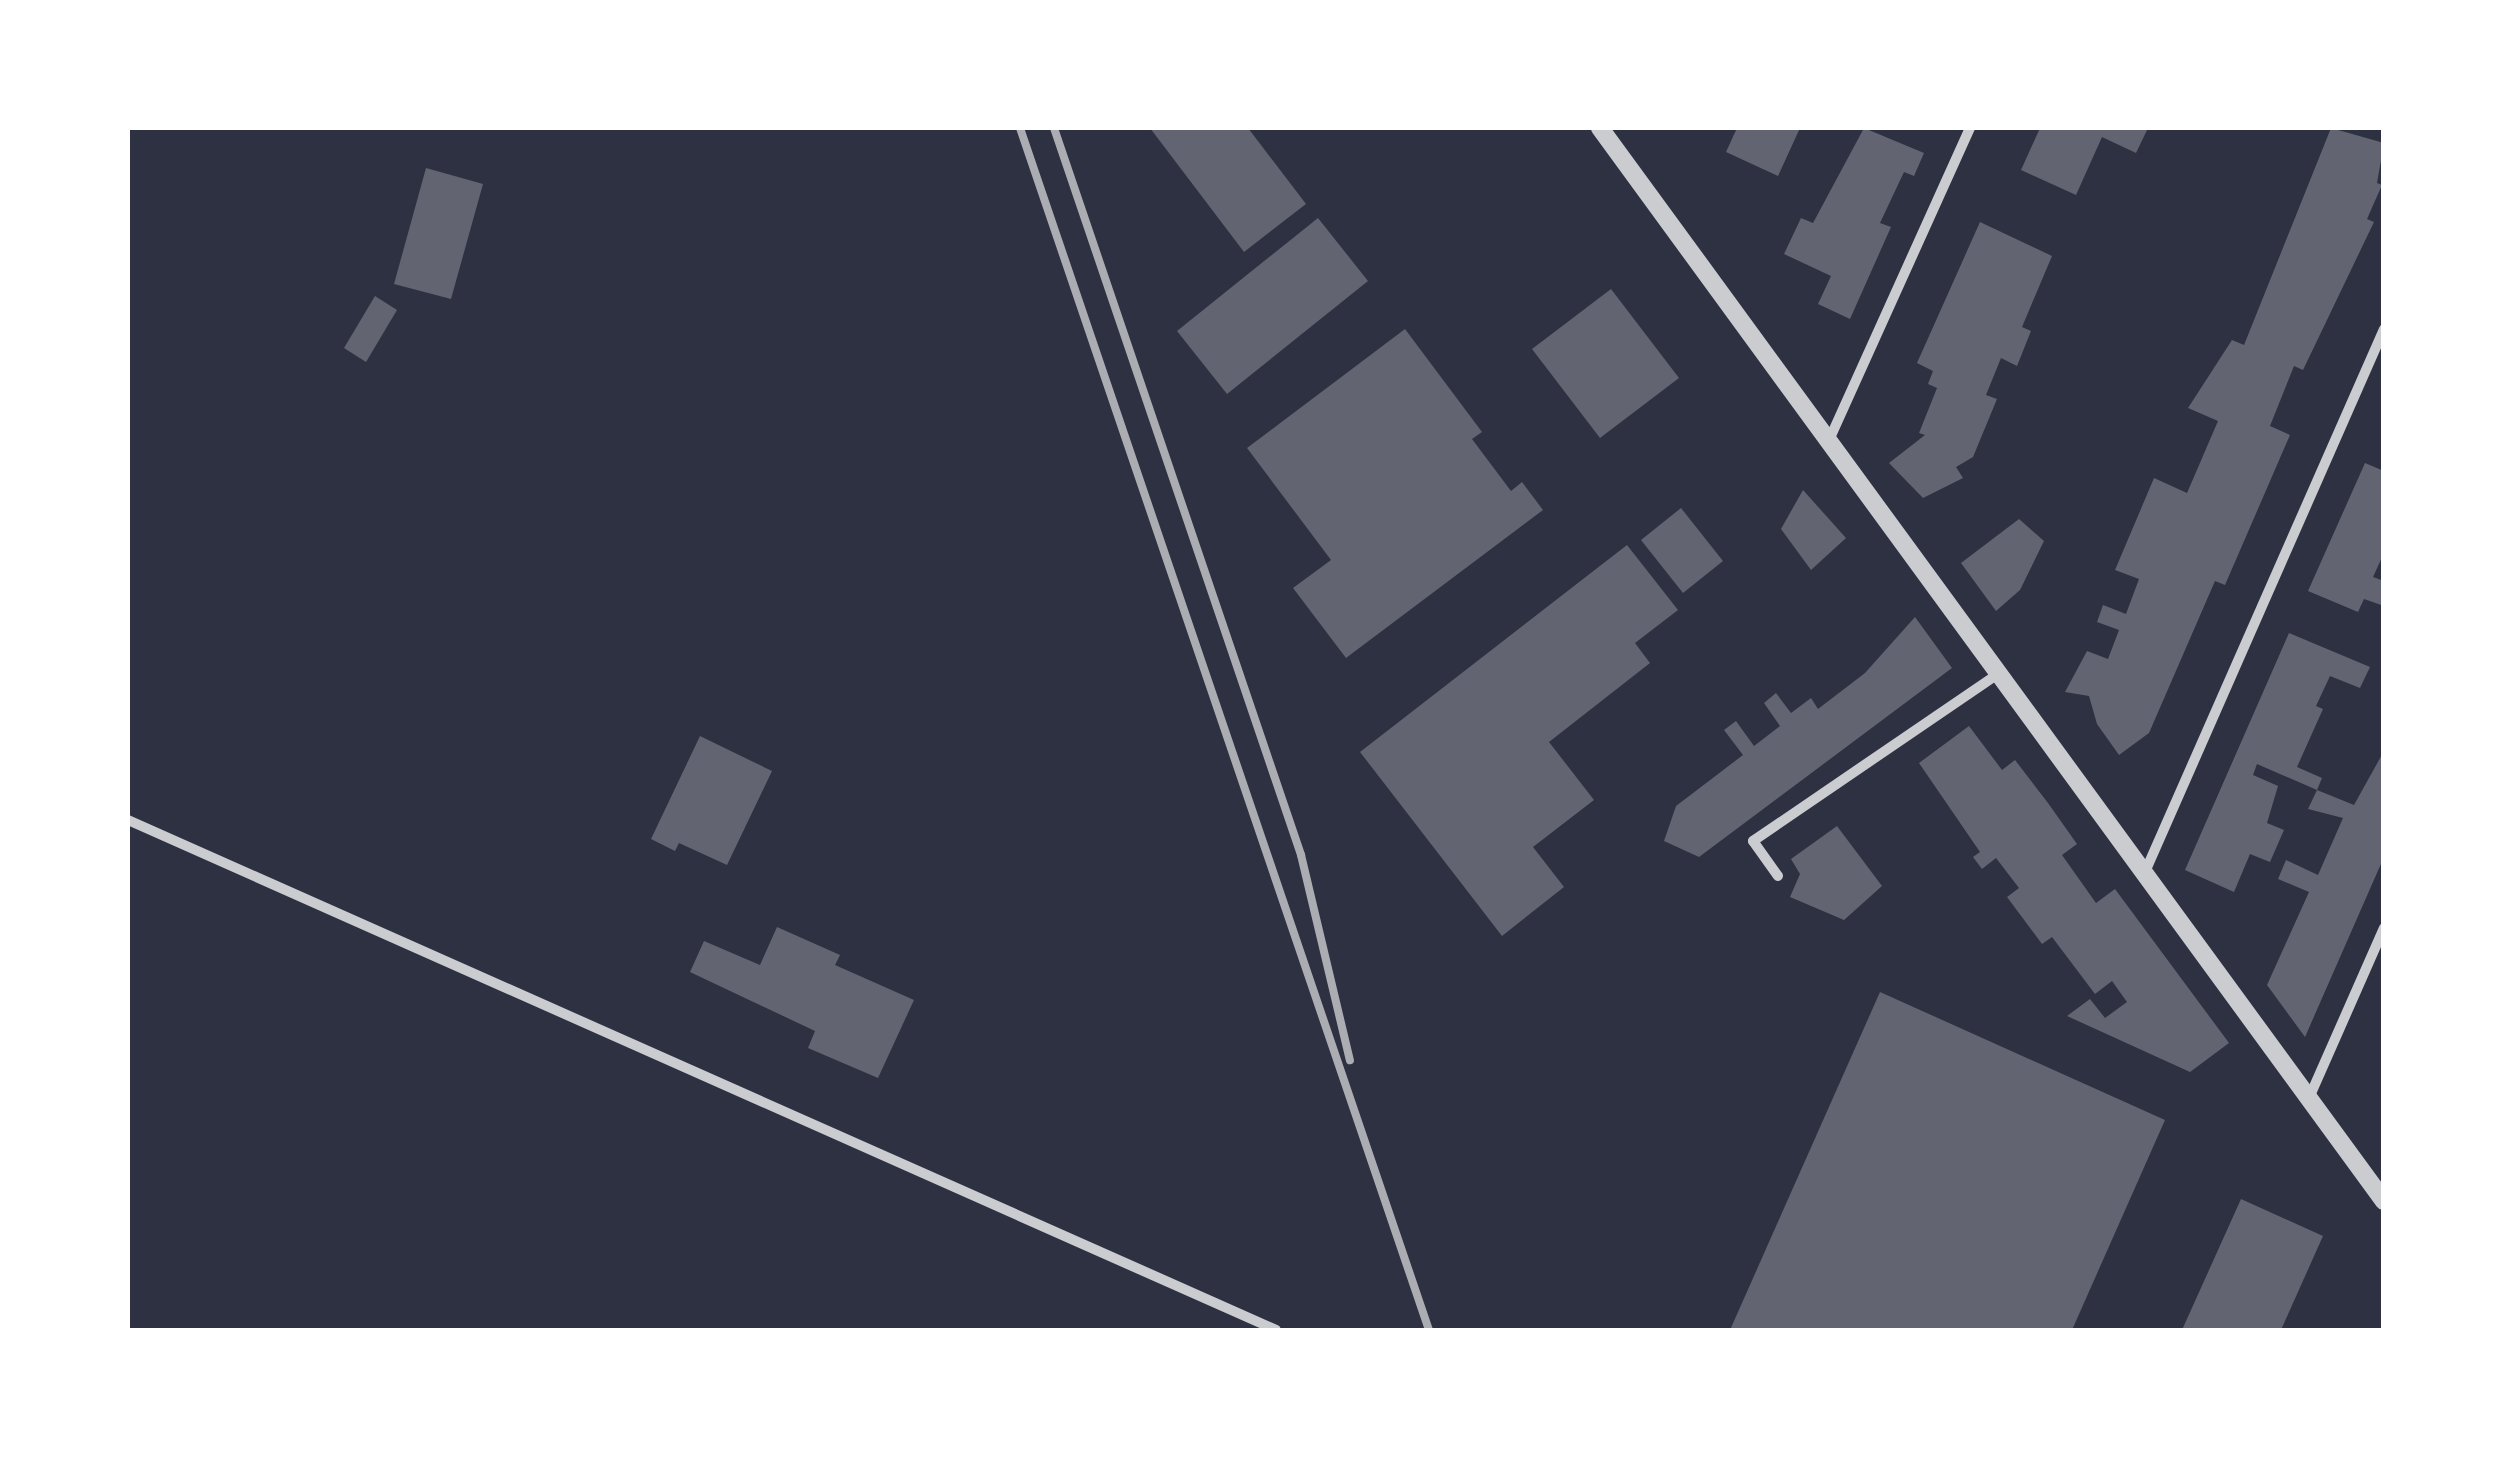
<!DOCTYPE html>
<html>
<head>
<meta charset="utf-8">
<style>
  body { margin:0 }
  #map { position:relative; width:2511px; height:1458px; overflow:hidden; background:#2d3142; font-family:"Asap Condensed",sans-serif }
  div>[style] { position:absolute }
  .building>* { inset:0; background:#626471 }
  .minor>* { height:10px; margin:-5px; padding:0 5px; transform-origin:5px; border-radius:5px; background:#caccd0 }
  .tertiary>* { height:18px; margin:-9px; padding:0 9px; transform-origin:9px; border-radius:9px; background:#caccd0 }
  .rail>* { height:8px; margin:-4px; padding:0 4px; transform-origin:4px; border-radius:4px; background:#abadb3 }
  span { translate:-50% -50%; white-space:nowrap; text-align:center; line-height:1.15; -webkit-text-stroke:10px #fff; paint-order:stroke }
  .frame { position:absolute; inset:0; border:130px solid #fff; pointer-events:none }
</style>
</head>
<body>
<div id="map">
  <div class="building">
    <i style="clip-path:polygon(1150px 128px,1248px 128px,1306px 204px,1244px 252px)"></i>
    <i style="clip-path:polygon(1737px 128px,1800px 128px,1778px 176px,1726px 152px)"></i>
    <i style="clip-path:polygon(1864px 128px,1924px 153px,1914px 176px,1904px 172px,1880px 223px,1891px 227px,1850px 319px,1818px 304px,1831px 276px,1784px 254px,1801px 218px,1813px 223px)"></i>
    <i style="clip-path:polygon(2040px 128px,2148px 128px,2136px 153px,2102px 137px,2076px 195px,2021px 170px)"></i>
    <i style="clip-path:polygon(2331px 128px,2384px 143px,2377px 183px,2382px 185px,2367px 219px,2374px 222px,2303px 370px,2294px 366px,2270px 426px,2290px 435px,2225px 585px,2215px 581px,2149px 733px,2119px 755px,2097px 724px,2089px 696px,2065px 692px,2087px 651px,2108px 659px,2119px 630px,2097px 622px,2103px 605px,2126px 614px,2139px 579px,2115px 570px,2154px 478px,2187px 493px,2218px 421px,2188px 408px,2232px 340px,2244px 345px)"></i>
    <i style="clip-path:polygon(426px 168px,483px 184px,451px 299px,394px 284px)"></i>
    <i style="clip-path:polygon(1318px 218px,1368px 281px,1227px 394px,1177px 331px)"></i>
    <i style="clip-path:polygon(1980px 222px,2052px 256px,2022px 327px,2031px 331px,2017px 366px,2001px 358px,1986px 395px,1997px 399px,1973px 457px,1956px 467px,1963px 478px,1923px 498px,1889px 463px,1925px 435px,1919px 433px,1937px 388px,1928px 384px,1933px 371px,1917px 363px)"></i>
    <i style="clip-path:polygon(1611px 289px,1679px 378px,1600px 438px,1532px 349px)"></i>
    <i style="clip-path:polygon(375px 296px,397px 310px,366px 362px,344px 348px)"></i>
    <i style="clip-path:polygon(1405px 329px,1482px 432px,1472px 439px,1511px 491px,1522px 482px,1543px 510px,1346px 658px,1293px 588px,1331px 560px,1247px 448px)"></i>
    <i style="clip-path:polygon(2365px 463px,2384px 471px,2384px 553px,2373px 577px,2384px 581px,2384px 606px,2364px 599px,2358px 612px,2308px 591px)"></i>
    <i style="clip-path:polygon(1803px 490px,1846px 538px,1811px 570px,1781px 529px)"></i>
    <i style="clip-path:polygon(1681px 508px,1723px 561px,1683px 593px,1641px 540px)"></i>
    <i style="clip-path:polygon(2019px 519px,2044px 541px,2020px 590px,1996px 611px,1961px 563px)"></i>
    <i style="clip-path:polygon(1627px 545px,1678px 610px,1635px 643px,1650px 663px,1549px 742px,1594px 800px,1533px 847px,1564px 887px,1502px 936px,1360px 752px)"></i>
    <i style="clip-path:polygon(1915px 617px,1952px 668px,1699px 857px,1664px 841px,1676px 806px,1743px 755px,1724px 730px,1736px 721px,1754px 746px,1780px 726px,1764px 703px,1776px 693px,1791px 713px,1811px 698px,1818px 709px,1865px 673px)"></i>
    <i style="clip-path:polygon(2289px 633px,2370px 667px,2360px 688px,2330px 676px,2316px 706px,2323px 709px,2297px 767px,2322px 778px,2317px 790px,2257px 764px,2253px 775px,2278px 786px,2267px 823px,2284px 830px,2270px 862px,2250px 854px,2234px 892px,2185px 870px)"></i>
    <i style="clip-path:polygon(1969px 726px,2002px 770px,2015px 760px,2048px 803px,2077px 844px,2062px 855px,2096px 903px,2115px 889px,2229px 1043px,2190px 1072px,2067px 1016px,2090px 999px,2105px 1018px,2127px 1002px,2112px 981px,2095px 994px,2052px 937px,2042px 944px,2007px 897px,2019px 888px,1996px 858px,1982px 869px,1973px 857px,1980px 852px,1919px 763px)"></i>
    <i style="clip-path:polygon(700px 736px,772px 771px,727px 865px,679px 843px,675px 851px,651px 839px)"></i>
    <i style="clip-path:polygon(2384px 751px,2384px 857px,2305px 1037px,2267px 985px,2309px 892px,2278px 879px,2286px 860px,2318px 875px,2343px 818px,2308px 809px,2317px 790px,2354px 805px)"></i>
    <i style="clip-path:polygon(1837px 826px,1882px 886px,1844px 920px,1790px 897px,1800px 874px,1791px 859px)"></i>
    <i style="clip-path:polygon(777px 927px,840px 955px,835px 965px,914px 1000px,878px 1078px,808px 1048px,815px 1031px,690px 972px,704px 941px,760px 965px)"></i>
    <i style="clip-path:polygon(1880px 992px,2165px 1120px,2072px 1330px,1730px 1330px)"></i>
    <i style="clip-path:polygon(2241px 1199px,2323px 1236px,2281px 1330px,2182px 1330px)"></i>
  </div>
  <div class="minor">
    <i style="left:1830px;top:438px;width:340px;rotate:-65.7deg"></i>
    <i style="left:128px;top:820px;width:1256px;rotate:23.95deg"></i>
    <i style="left:2145px;top:872px;width:593px;rotate:-66.24deg"></i>
    <i style="left:1778px;top:876px;width:43px;rotate:-125.5deg"></i>
    <i style="left:1753px;top:841px;width:298px;rotate:-34.3deg"></i>
    <i style="left:2309px;top:1098px;width:186px;rotate:-66.2deg"></i>
  </div>
  <div class="tertiary">
    <i style="left:1600px;top:128px;width:1329px;rotate:53.85deg"></i>
  </div>
  <div class="rail">
    <i style="left:1020px;top:128px;width:1270px;rotate:71.21deg"></i>
    <i style="left:1054px;top:128px;width:768px;rotate:71.23deg"></i>
    <i style="left:1301px;top:855px;width:211px;rotate:76.6deg"></i>
  </div>
  <div class="frame"></div>
</div>
</body>
</html>
